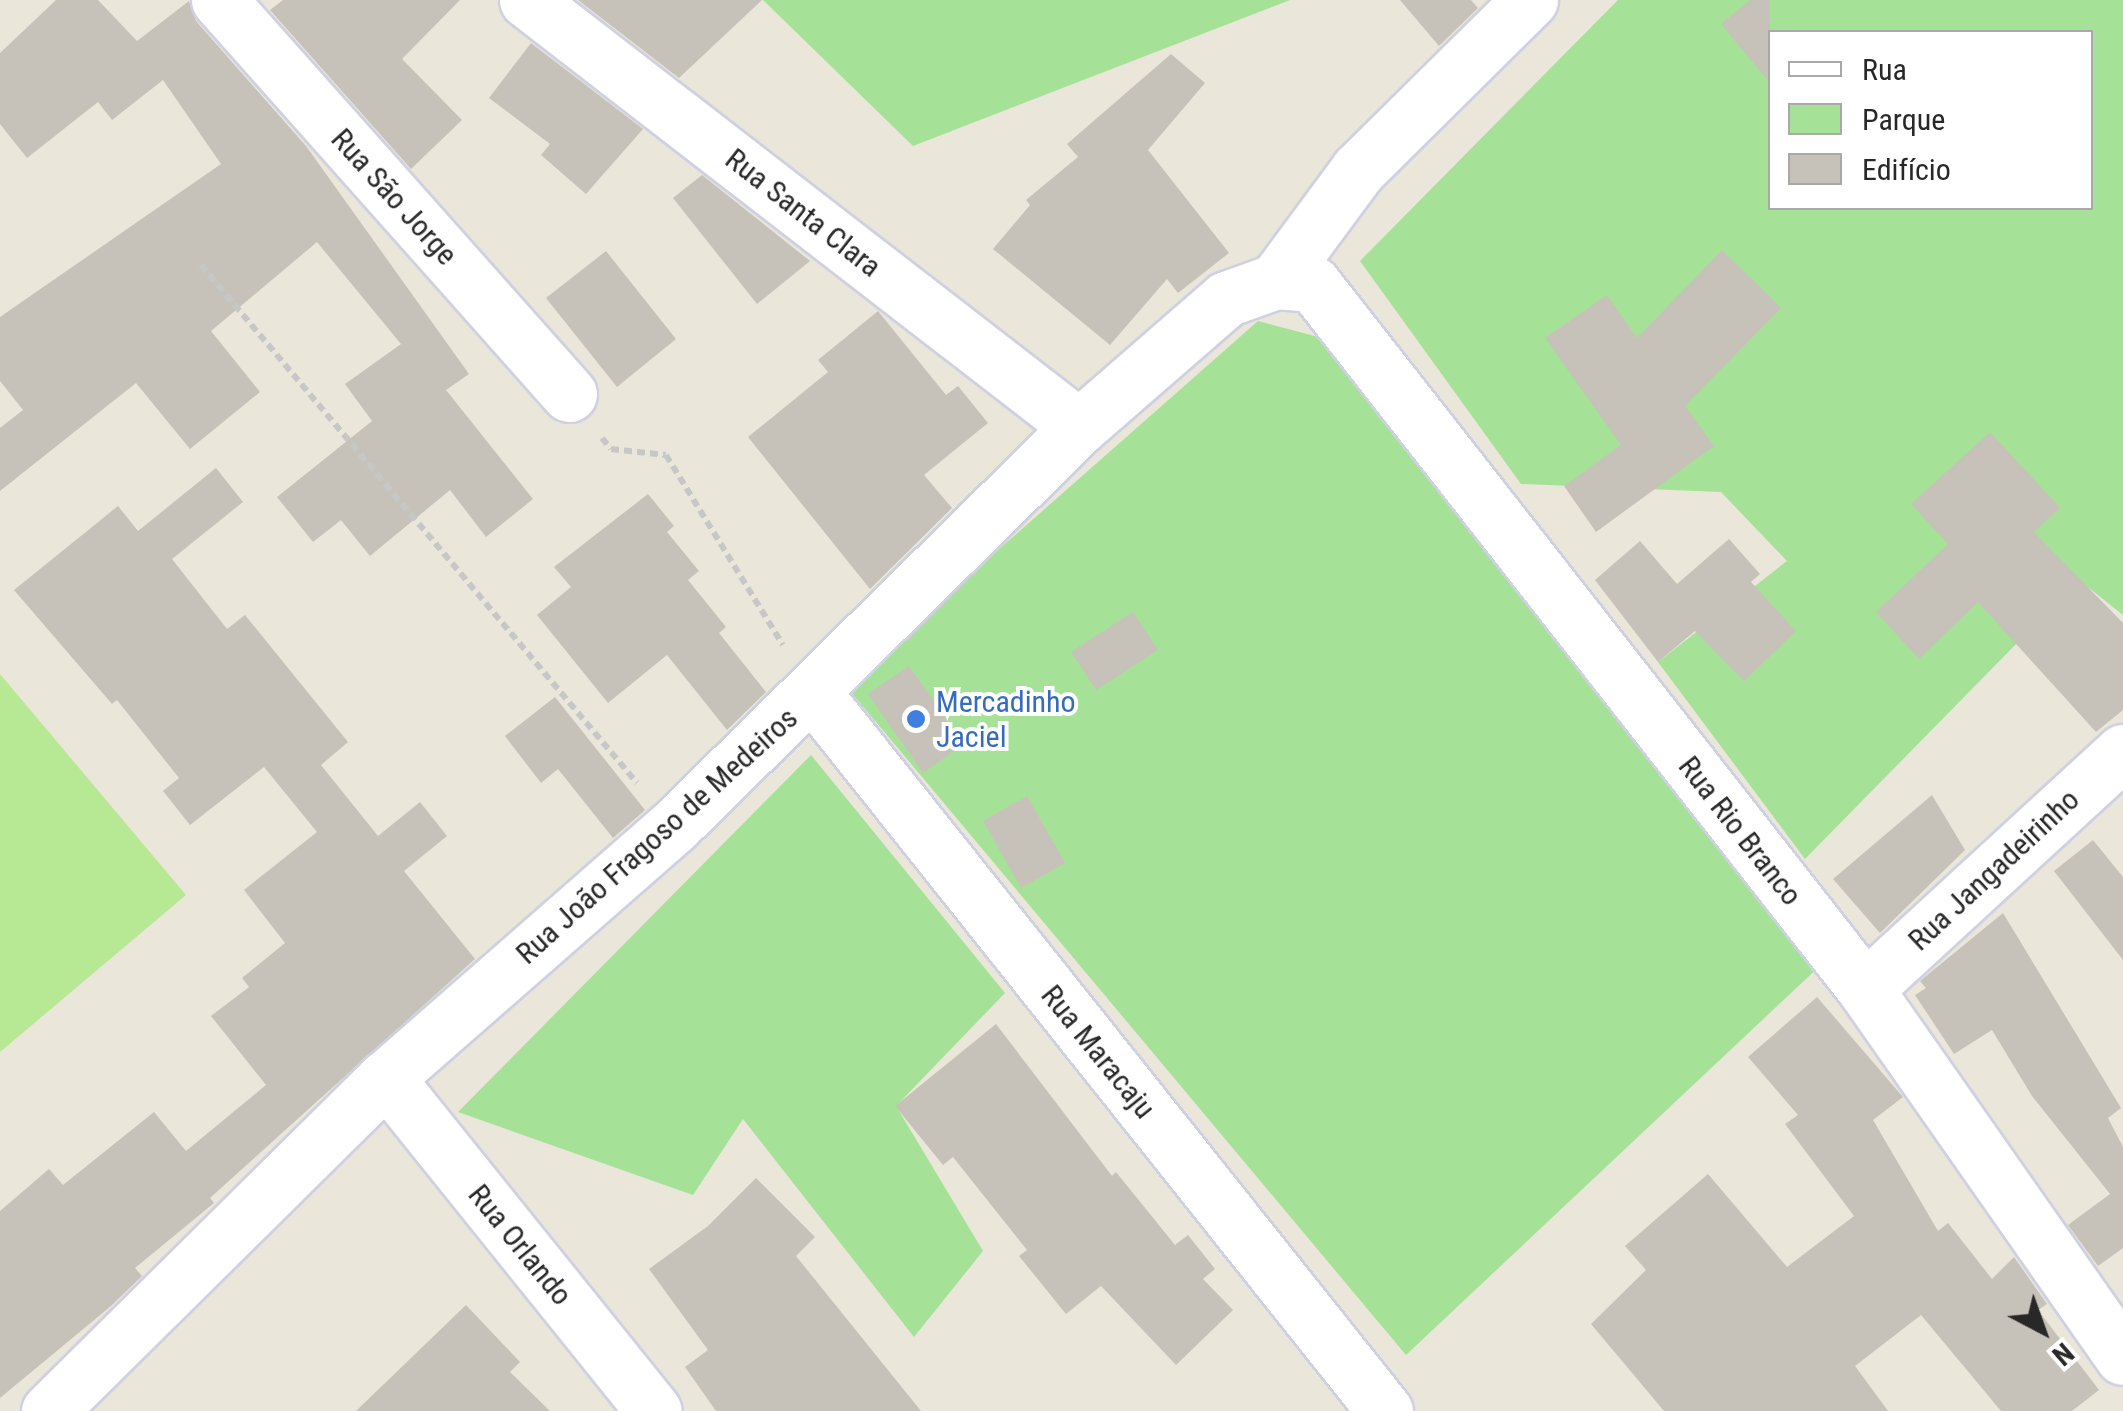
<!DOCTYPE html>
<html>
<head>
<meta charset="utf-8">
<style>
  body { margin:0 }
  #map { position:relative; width:2123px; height:1411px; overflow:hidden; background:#eae6da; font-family:"Roboto Condensed",sans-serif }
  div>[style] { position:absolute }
  .green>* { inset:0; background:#a5e197 }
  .pitch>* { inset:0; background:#b7e893 }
  .building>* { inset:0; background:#c6c2ba }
  .path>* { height:6px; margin-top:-3px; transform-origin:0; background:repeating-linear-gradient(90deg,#c7c7c7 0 8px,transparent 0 13px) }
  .roads { filter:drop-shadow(2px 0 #cfd0e1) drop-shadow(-2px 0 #cfd0e1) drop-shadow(0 2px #cfd0e1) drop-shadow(0 -2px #cfd0e1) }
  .street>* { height:55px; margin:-27.5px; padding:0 27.5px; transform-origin:27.5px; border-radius:27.5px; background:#fff }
  .dots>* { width:28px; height:28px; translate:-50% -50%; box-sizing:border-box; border:5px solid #fff; border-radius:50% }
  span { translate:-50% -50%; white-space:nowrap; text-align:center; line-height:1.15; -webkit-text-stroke:8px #fff; paint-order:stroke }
  .street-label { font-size:30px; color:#282828 }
  .shop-label { font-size:30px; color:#366cbe }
  .left { translate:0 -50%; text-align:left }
  .legend { position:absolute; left:1768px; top:30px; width:325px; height:180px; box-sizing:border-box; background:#fff; border:2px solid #a9a9a9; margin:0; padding:12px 18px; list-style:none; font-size:30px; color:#282828 }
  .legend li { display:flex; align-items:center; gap:20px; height:50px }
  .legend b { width:50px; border:2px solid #a9a9a9 }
  .north { position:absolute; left:1993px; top:1281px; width:100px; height:100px; -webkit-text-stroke:8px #fff; paint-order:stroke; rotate:139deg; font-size:28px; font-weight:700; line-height:40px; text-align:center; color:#282828 }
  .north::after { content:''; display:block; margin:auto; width:35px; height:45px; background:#282828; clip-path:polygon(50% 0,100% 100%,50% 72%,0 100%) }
</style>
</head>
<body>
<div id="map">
  <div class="green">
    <i style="clip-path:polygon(763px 0,1290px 0,913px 146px)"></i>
    <i style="clip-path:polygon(evenodd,1618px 0,2123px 0,2123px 615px,2079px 580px,1805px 859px,1658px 662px,1787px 561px,1721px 492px,1521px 484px,1360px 261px,1618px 0,1770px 32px,2090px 32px,2090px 208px,1770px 208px,1770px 32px)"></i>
    <i style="clip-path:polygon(1258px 321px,1360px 348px,1824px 962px,1406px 1355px,845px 685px)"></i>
    <i style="clip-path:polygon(811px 755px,1005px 993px,896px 1106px,983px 1251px,914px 1337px,743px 1119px,693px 1195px,458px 1112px)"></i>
  </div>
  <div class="pitch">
    <i style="clip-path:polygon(0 674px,186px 895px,0 1052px)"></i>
  </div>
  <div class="building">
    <i style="clip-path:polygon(56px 0,98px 0,137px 41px,189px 1px,196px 21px,306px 146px,469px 374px,446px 390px,533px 499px,486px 537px,450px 490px,370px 556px,341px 520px,313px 542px,277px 497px,372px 421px,345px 384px,401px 344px,317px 242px,211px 331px,260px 392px,190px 449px,136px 383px,0 491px,0 428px,23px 410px,0 381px,0 317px,221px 164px,163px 80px,112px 120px,98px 102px,27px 158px,0 124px,0 53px)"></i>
    <i style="clip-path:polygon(283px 0,460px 0,402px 59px,462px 120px,411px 169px,270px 10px)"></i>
    <i style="clip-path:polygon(578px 0,762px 0,679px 78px)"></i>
    <i style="clip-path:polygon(1400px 0,1471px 0,1478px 8px,1439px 46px)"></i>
    <i style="clip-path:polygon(1750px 0,1770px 0,1770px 83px,1721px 24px)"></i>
    <i style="clip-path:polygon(531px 43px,643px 129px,586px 194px,541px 155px,550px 144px,489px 98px)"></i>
    <i style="clip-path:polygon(1171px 54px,1205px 83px,1148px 150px,1229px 253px,1178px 293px,1167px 279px,1110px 345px,993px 249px,1030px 205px,1026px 200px,1078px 157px,1067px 144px)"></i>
    <i style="clip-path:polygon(702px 175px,810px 261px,757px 304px,673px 198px)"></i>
    <i style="clip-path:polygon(1722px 250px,1781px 308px,1685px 406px,1714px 446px,1596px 532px,1564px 486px,1621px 445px,1545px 338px,1607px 295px,1637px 338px)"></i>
    <i style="clip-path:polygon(606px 251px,676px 339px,617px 387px,546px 298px)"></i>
    <i style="clip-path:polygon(878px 311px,946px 395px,958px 386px,988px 423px,924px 475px,952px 508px,870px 589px,748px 437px,828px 372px,818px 360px)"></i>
    <i style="clip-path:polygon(1990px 432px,2060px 508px,2034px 532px,2123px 623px,2123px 710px,2096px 732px,1978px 602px,1919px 659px,1876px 612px,1948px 544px,1911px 504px)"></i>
    <i style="clip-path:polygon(216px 468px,243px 502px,172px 559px,227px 629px,245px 615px,348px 742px,321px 765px,378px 836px,420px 802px,447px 836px,404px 871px,475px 959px,210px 1198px,214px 1203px,135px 1268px,142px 1276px,111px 1306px,0 1398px,0 1211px,49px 1169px,63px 1185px,154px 1112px,186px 1151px,266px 1085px,211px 1016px,249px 987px,242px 978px,285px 943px,244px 890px,317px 832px,264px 767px,190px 825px,163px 791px,179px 778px,117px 700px,112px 704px,14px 590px,118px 506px,138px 531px)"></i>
    <i style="clip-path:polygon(648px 494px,674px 526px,667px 532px,699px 571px,688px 580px,726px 627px,719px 633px,766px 692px,727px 730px,667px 655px,608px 703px,537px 615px,571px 587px,554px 567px)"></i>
    <i style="clip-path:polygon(1729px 539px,1760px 574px,1751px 582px,1796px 631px,1744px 681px,1695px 631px,1658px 662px,1595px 580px,1640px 541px,1677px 584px)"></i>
    <i style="clip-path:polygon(1133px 612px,1158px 650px,1096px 690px,1071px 652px)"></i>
    <i style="clip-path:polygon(909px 666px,964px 744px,923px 773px,868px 694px)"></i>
    <i style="clip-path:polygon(555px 697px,645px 810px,613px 838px,558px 769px,541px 783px,505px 736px)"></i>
    <i style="clip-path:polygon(1932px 795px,1965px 850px,1880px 933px,1833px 879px)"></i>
    <i style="clip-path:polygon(1027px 796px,1065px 863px,1021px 888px,983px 821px)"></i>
    <i style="clip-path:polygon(2093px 840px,2123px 877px,2123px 960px,2054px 871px)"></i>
    <i style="clip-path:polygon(2003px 913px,2121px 1108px,2108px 1118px,2123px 1147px,2123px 1248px,2098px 1266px,2068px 1225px,2110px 1194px,2032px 1096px,1992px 1030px,1954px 1054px,1915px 995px,1926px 988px,1920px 981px)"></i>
    <i style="clip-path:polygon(1817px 997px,1903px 1097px,1873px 1120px,1938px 1231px,1948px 1223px,1992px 1279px,2014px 1257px,2047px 1304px,2038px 1310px,2099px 1390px,2072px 1411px,2001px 1411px,1921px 1315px,1855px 1366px,1888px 1411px,1664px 1411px,1591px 1324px,1646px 1270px,1625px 1246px,1708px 1174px,1787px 1267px,1854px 1216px,1785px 1124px,1798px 1115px,1748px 1057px)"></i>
    <i style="clip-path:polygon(996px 1024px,1112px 1176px,1116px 1172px,1175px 1245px,1188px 1235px,1215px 1269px,1203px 1279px,1233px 1310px,1176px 1365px,1101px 1286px,1066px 1314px,1019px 1256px,1027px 1250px,953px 1157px,943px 1165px,895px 1106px)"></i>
    <i style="clip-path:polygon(756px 1178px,815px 1237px,796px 1256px,921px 1411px,716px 1411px,685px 1367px,708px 1350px,649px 1269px,708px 1226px)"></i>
    <i style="clip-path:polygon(466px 1305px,520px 1362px,510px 1372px,550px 1411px,356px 1411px)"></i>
  </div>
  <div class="path">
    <i style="left:201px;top:265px;width:677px;rotate:49.91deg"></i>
    <i style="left:602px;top:438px;width:14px;rotate:51deg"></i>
    <i style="left:611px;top:449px;width:55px;rotate:6.2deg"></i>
    <i style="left:666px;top:455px;width:223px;rotate:58.4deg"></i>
  </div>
  <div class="roads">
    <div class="street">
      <i style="left:219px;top:0;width:527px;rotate:48.38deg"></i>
      <i style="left:527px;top:0;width:698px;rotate:37.72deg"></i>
      <i style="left:1276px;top:281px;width:138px;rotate:-53.5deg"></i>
      <i style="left:1358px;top:170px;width:242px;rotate:-44.7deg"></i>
      <i style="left:813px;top:693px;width:918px;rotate:51.46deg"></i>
      <i style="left:1865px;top:989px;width:350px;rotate:-42.6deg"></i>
      <i style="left:386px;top:1078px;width:427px;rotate:51.2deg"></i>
      <i style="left:49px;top:1411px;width:474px;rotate:-44.7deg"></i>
      <i style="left:386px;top:1078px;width:383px;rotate:-41.2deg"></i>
      <i style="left:674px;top:826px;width:569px;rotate:-44.57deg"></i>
      <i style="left:1079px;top:427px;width:195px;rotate:-41deg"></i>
      <i style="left:1226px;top:299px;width:53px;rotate:-19.8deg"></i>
      <i style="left:1276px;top:281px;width:37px;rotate:5deg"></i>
      <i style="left:1313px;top:284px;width:895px;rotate:51.94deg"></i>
      <i style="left:1865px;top:989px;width:449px;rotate:55deg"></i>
    </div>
  </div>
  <div class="dots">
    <i style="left:916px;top:719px;background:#3f7fe0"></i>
  </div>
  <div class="street-label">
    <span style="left:394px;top:197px;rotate:48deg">Rua São Jorge</span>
    <span style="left:803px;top:213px;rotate:38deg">Rua Santa Clara</span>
    <span style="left:1740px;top:831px;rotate:52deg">Rua Rio Branco</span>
    <span style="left:657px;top:836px;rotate:-42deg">Rua João Fragoso de Medeiros</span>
    <span style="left:1994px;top:870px;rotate:-43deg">Rua Jangadeirinho</span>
    <span style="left:1098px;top:1052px;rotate:51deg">Rua Maracaju</span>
    <span style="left:520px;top:1245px;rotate:51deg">Rua Orlando</span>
  </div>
  <div class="shop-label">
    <span class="left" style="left:936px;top:719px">Mercadinho<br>Jaciel</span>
  </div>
  <ul class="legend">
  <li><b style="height:12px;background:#fff"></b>Rua</li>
  <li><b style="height:28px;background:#a5e197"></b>Parque</li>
  <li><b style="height:28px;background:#c6c2ba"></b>Edifício</li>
  </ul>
  <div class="north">N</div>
</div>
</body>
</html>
